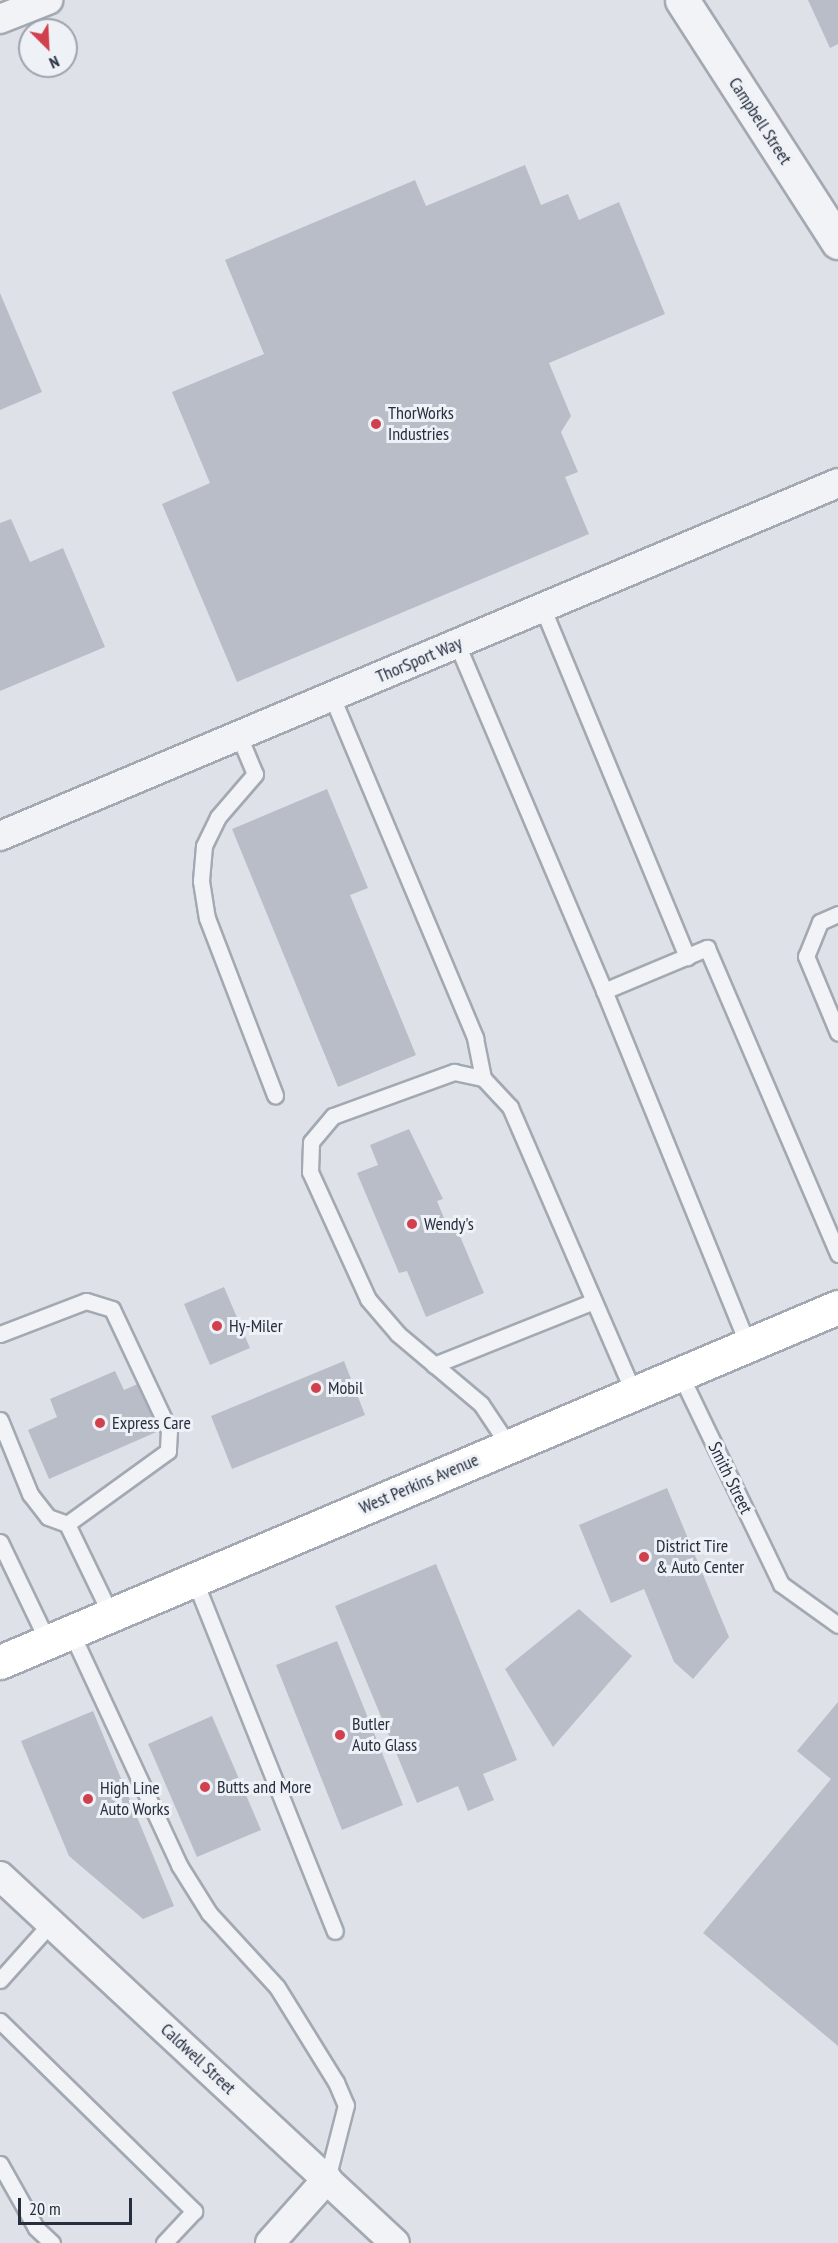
<!DOCTYPE html>
<html>
<head>
<meta charset="utf-8">
<style>
  body { margin:0 }
  #map { position:relative; width:838px; height:2243px; overflow:hidden; background:#dee2e8; font-family:"PT Sans Narrow",sans-serif }
  div>[style] { position:absolute }
  .building>* { inset:0; background:#b9bdc8 }
  .roads { filter:drop-shadow(2px 0 #a3a9b2) drop-shadow(-2px 0 #a3a9b2) drop-shadow(0 2px #a3a9b2) drop-shadow(0 -2px #a3a9b2) }
  .service>* { height:15px; margin:-7.5px; padding:0 7.5px; transform-origin:7.5px; border-radius:7.5px; background:#f1f3f6 }
  .minor>* { height:28px; margin:-14px; padding:0 14px; transform-origin:14px; border-radius:14px; background:#f1f3f6 }
  .tertiary>* { height:33px; margin:-16.5px; padding:0 16.5px; transform-origin:16.5px; border-radius:16.5px; background:#f1f3f6 }
  .secondary>* { height:33px; margin:-16.5px; padding:0 16.5px; transform-origin:16.5px; border-radius:16.5px; background:#fff }
  .dots>* { width:16px; height:16px; translate:-50% -50%; box-sizing:border-box; border:3px solid #eef1f6; border-radius:50% }
  span { translate:-50% -50%; white-space:nowrap; text-align:center; line-height:1.15; -webkit-text-stroke:6px #eef1f6; paint-order:stroke }
  .street-label { font-size:18px; color:#272f3f }
  .poi-label { font-size:18px; color:#272f3f }
  .left { translate:0 -50%; text-align:left }
  .north { position:absolute; left:18px; top:18px; width:60px; height:60px; box-sizing:border-box; background:#eef1f6; border:2px solid #9ea3ad; border-radius:50%; rotate:156deg; font-size:16px; font-weight:700; line-height:24px; text-align:center; color:#272f3f }
  .north::after { content:''; display:block; margin:auto; width:21px; height:27px; background:#d0404d; clip-path:polygon(50% 0,100% 100%,50% 72%,0 100%) }
  .scale { position:absolute; left:18px; top:2198px; width:114px; height:27px; box-sizing:border-box; border:3px solid #272f3f; border-top:0; padding-left:8px; font-size:18px; line-height:21px; white-space:nowrap; color:#272f3f; -webkit-text-stroke:4px #eef1f6; paint-order:stroke }
</style>
</head>
<body>
<div id="map">
  <div class="building">
    <i style="clip-path:polygon(808px 0,838px 0,838px 44px,830px 48px)"></i>
    <i style="clip-path:polygon(525px 165px,541px 205px,568px 194px,579px 220px,619px 202px,665px 314px,549px 363px,571px 416px,561px 432px,578px 472px,565px 477px,589px 534px,237px 682px,162px 504px,210px 483px,172px 392px,264px 354px,225px 260px,415px 180px,426px 206px)"></i>
    <i style="clip-path:polygon(0 293px,42px 392px,0 410px)"></i>
    <i style="clip-path:polygon(11px 519px,30px 562px,63px 548px,105px 647px,0 691px,0 523px)"></i>
    <i style="clip-path:polygon(327px 789px,368px 888px,350px 895px,416px 1055px,338px 1087px,232px 829px)"></i>
    <i style="clip-path:polygon(409px 1129px,443px 1199px,437px 1201px,447px 1225px,454px 1222px,484px 1293px,426px 1317px,407px 1271px,399px 1273px,357px 1173px,378px 1165px,370px 1145px)"></i>
    <i style="clip-path:polygon(224px 1287px,250px 1348px,210px 1365px,184px 1304px)"></i>
    <i style="clip-path:polygon(344px 1361px,365px 1415px,232px 1469px,211px 1416px)"></i>
    <i style="clip-path:polygon(115px 1371px,124px 1390px,140px 1383px,161px 1430px,49px 1479px,28px 1430px,57px 1417px,50px 1399px)"></i>
    <i style="clip-path:polygon(667px 1488px,729px 1637px,693px 1679px,674px 1662px,644px 1589px,611px 1603px,579px 1525px)"></i>
    <i style="clip-path:polygon(436px 1564px,517px 1760px,483px 1774px,494px 1800px,468px 1811px,458px 1786px,417px 1803px,335px 1606px)"></i>
    <i style="clip-path:polygon(579px 1609px,632px 1656px,553px 1747px,505px 1669px)"></i>
    <i style="clip-path:polygon(337px 1641px,403px 1805px,342px 1830px,276px 1665px)"></i>
    <i style="clip-path:polygon(838px 1702px,838px 2046px,703px 1933px,831px 1779px,797px 1751px)"></i>
    <i style="clip-path:polygon(93px 1711px,174px 1906px,143px 1919px,69px 1856px,21px 1741px)"></i>
    <i style="clip-path:polygon(212px 1716px,261px 1830px,197px 1857px,148px 1744px)"></i>
  </div>
  <div class="roads">
    <div class="service">
      <i style="left:543px;top:609px;width:377px;rotate:67.5deg"></i>
      <i style="left:457px;top:644px;width:377px;rotate:67deg"></i>
      <i style="left:332px;top:697px;width:370px;rotate:67.2deg"></i>
      <i style="left:475px;top:1038px;width:41px;rotate:78.7deg"></i>
      <i style="left:239px;top:736px;width:41px;rotate:67.2deg"></i>
      <i style="left:255px;top:774px;width:57px;rotate:130.7deg"></i>
      <i style="left:218px;top:817px;width:32px;rotate:116deg"></i>
      <i style="left:204px;top:846px;width:35px;rotate:95deg"></i>
      <i style="left:201px;top:881px;width:37px;rotate:81deg"></i>
      <i style="left:207px;top:918px;width:190px;rotate:69deg"></i>
      <i style="left:838px;top:914px;width:20px;rotate:156deg"></i>
      <i style="left:820px;top:922px;width:37px;rotate:112deg"></i>
      <i style="left:806px;top:956px;width:83px;rotate:67.4deg"></i>
      <i style="left:0;top:1334px;width:92px;rotate:-21deg"></i>
      <i style="left:86px;top:1301px;width:27px;rotate:17deg"></i>
      <i style="left:112px;top:1309px;width:134px;rotate:64.8deg"></i>
      <i style="left:169px;top:1430px;width:21px;rotate:93deg"></i>
      <i style="left:168px;top:1451px;width:125px;rotate:144.1deg"></i>
      <i style="left:748px;top:1345px;width:382px;rotate:-112.1deg"></i>
      <i style="left:604px;top:991px;width:112px;rotate:-22.7deg"></i>
      <i style="left:707px;top:948px;width:333px;rotate:66.8deg"></i>
      <i style="left:434px;top:1365px;width:172px;rotate:-21.8deg"></i>
      <i style="left:680px;top:1374px;width:233px;rotate:64.3deg"></i>
      <i style="left:781px;top:1584px;width:70px;rotate:35.7deg"></i>
      <i style="left:0;top:1420px;width:80px;rotate:67.9deg"></i>
      <i style="left:30px;top:1494px;width:29px;rotate:52deg"></i>
      <i style="left:48px;top:1517px;width:20px;rotate:20deg"></i>
      <i style="left:67px;top:1524px;width:101px;rotate:64.2deg"></i>
      <i style="left:509px;top:1446px;width:50px;rotate:-123.7deg"></i>
      <i style="left:481px;top:1404px;width:109px;rotate:-139.9deg"></i>
      <i style="left:398px;top:1334px;width:46px;rotate:-130.6deg"></i>
      <i style="left:368px;top:1299px;width:140px;rotate:-114.5deg"></i>
      <i style="left:310px;top:1172px;width:30px;rotate:-88deg"></i>
      <i style="left:311px;top:1142px;width:34px;rotate:-50deg"></i>
      <i style="left:333px;top:1116px;width:129px;rotate:-20deg"></i>
      <i style="left:454px;top:1072px;width:30px;rotate:12deg"></i>
      <i style="left:483px;top:1078px;width:40px;rotate:47deg"></i>
      <i style="left:510px;top:1107px;width:312px;rotate:66.6deg"></i>
      <i style="left:0;top:1542px;width:111px;rotate:64.4deg"></i>
      <i style="left:194px;top:1579px;width:379px;rotate:68.2deg"></i>
      <i style="left:71px;top:1632px;width:257px;rotate:65.1deg"></i>
      <i style="left:179px;top:1865px;width:57px;rotate:58deg"></i>
      <i style="left:209px;top:1913px;width:100px;rotate:47.4deg"></i>
      <i style="left:277px;top:1987px;width:112px;rotate:58.2deg"></i>
      <i style="left:336px;top:2082px;width:25px;rotate:67deg"></i>
      <i style="left:346px;top:2105px;width:76px;rotate:104.4deg"></i>
      <i style="left:0;top:1980px;width:76px;rotate:-48.2deg"></i>
      <i style="left:0;top:2021px;width:272px;rotate:44.4deg"></i>
      <i style="left:194px;top:2211px;width:44px;rotate:133.2deg"></i>
      <i style="left:0;top:2164px;width:73px;rotate:60.6deg"></i>
      <i style="left:36px;top:2228px;width:22px;rotate:43deg"></i>
    </div>
    <div class="minor">
      <i style="left:0;top:19px;width:52px;rotate:-21.6deg"></i>
      <i style="left:0;top:836px;width:909px;rotate:-22.84deg"></i>
      <i style="left:0;top:1876px;width:539px;rotate:42.9deg"></i>
      <i style="left:270px;top:2243px;width:86px;rotate:-48.3deg"></i>
    </div>
    <div class="tertiary">
      <i style="left:682px;top:0;width:288px;rotate:57.2deg"></i>
    </div>
    <div class="secondary">
      <i style="left:0;top:1662px;width:910px;rotate:-22.96deg"></i>
    </div>
  </div>
  <div class="dots">
    <i style="left:376px;top:424px;background:#d0404d"></i>
    <i style="left:412px;top:1224px;background:#d0404d"></i>
    <i style="left:217px;top:1326px;background:#d0404d"></i>
    <i style="left:316px;top:1388px;background:#d0404d"></i>
    <i style="left:100px;top:1423px;background:#d0404d"></i>
    <i style="left:644px;top:1557px;background:#d0404d"></i>
    <i style="left:340px;top:1735px;background:#d0404d"></i>
    <i style="left:205px;top:1787px;background:#d0404d"></i>
    <i style="left:88px;top:1799px;background:#d0404d"></i>
  </div>
  <div class="street-label">
    <span style="left:760px;top:121px;rotate:57deg">Campbell Street</span>
    <span style="left:419px;top:660px;rotate:-23deg">ThorSport Way</span>
    <span style="left:730px;top:1478px;rotate:64deg">Smith Street</span>
    <span style="left:419px;top:1484px;rotate:-23deg">West Perkins Avenue</span>
    <span style="left:198px;top:2059px;rotate:43deg">Caldwell Street</span>
  </div>
  <div class="poi-label">
    <span class="left" style="left:388px;top:424px">ThorWorks<br>Industries</span>
    <span class="left" style="left:424px;top:1224px">Wendy's</span>
    <span class="left" style="left:229px;top:1326px">Hy-Miler</span>
    <span class="left" style="left:328px;top:1388px">Mobil</span>
    <span class="left" style="left:112px;top:1423px">Express Care</span>
    <span class="left" style="left:656px;top:1557px">District Tire<br>&amp; Auto Center</span>
    <span class="left" style="left:352px;top:1735px">Butler<br>Auto Glass</span>
    <span class="left" style="left:217px;top:1787px">Butts and More</span>
    <span class="left" style="left:100px;top:1799px">High Line<br>Auto Works</span>
  </div>
  <div class="north">N</div>
  <div class="scale">20 m</div>
</div>
</body>
</html>
